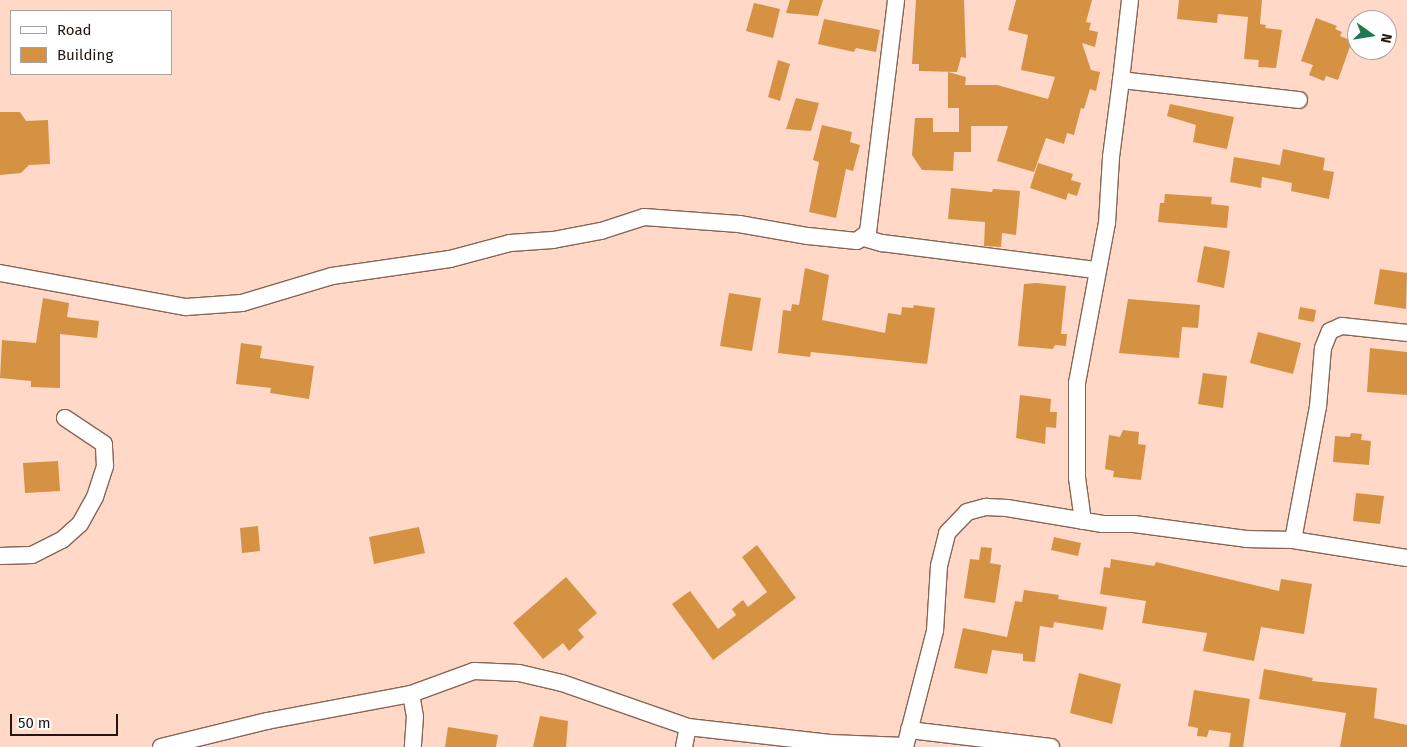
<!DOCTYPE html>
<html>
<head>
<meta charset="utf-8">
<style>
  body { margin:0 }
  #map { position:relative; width:1407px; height:747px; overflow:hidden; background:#ffd8c7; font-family:"Fira Sans",sans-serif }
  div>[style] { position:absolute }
  .building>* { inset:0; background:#d59243 }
  .roads { filter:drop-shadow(1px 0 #876556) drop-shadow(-1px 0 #876556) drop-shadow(0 1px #876556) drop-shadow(0 -1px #876556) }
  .minor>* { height:16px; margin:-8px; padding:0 8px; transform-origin:8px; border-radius:8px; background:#fff }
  span { translate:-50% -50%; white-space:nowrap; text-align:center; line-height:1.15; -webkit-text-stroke:4.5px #fff; paint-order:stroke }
  .legend { position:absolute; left:10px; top:10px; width:162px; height:65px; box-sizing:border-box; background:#fff; border:1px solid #a7a19f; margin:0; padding:6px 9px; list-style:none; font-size:15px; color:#23150f }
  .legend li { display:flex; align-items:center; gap:10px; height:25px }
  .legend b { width:25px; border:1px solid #a7a19f }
  .north { position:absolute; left:1347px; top:10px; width:50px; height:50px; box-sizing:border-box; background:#fff; border:1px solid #a7a19f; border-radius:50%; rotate:103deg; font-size:14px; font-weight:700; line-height:20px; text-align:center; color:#23150f }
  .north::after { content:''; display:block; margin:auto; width:18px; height:22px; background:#1d794f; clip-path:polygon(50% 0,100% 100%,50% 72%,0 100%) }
  .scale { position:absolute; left:10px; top:714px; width:108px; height:22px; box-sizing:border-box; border:2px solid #23150f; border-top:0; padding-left:6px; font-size:15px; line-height:18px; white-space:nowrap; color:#23150f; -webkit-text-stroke:4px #fff; paint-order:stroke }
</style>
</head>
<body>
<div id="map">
  <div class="building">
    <i style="clip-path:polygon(790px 0,823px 0,818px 16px,786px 13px)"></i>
    <i style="clip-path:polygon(916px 0,964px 0,966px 58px,961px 57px,957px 72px,919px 71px,919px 64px,912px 64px)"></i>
    <i style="clip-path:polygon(1016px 0,1092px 0,1086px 22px,1091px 23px,1089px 30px,1098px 32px,1095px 47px,1082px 43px,1091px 70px,1100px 72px,1096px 91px,1090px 89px,1084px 109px,1081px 108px,1074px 135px,1067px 133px,1064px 144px,1046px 138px,1034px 172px,997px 161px,1008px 126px,971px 126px,971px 152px,954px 152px,953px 171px,922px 170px,912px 155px,915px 118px,933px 118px,933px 132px,959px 132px,959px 108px,948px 108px,948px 72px,966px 77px,965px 85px,997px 85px,1048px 99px,1055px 77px,1021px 70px,1028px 35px,1008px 30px)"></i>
    <i style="clip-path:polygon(1179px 0,1262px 0,1260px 24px,1266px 25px,1265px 28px,1282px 30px,1276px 68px,1258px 67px,1259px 60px,1244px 59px,1248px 17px,1218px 14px,1217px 23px,1177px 19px)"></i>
    <i style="clip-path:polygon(754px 3px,780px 9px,773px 38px,746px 31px)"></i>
    <i style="clip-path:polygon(1316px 18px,1337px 26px,1335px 29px,1342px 32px,1340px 36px,1352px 41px,1338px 80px,1326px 76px,1324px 81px,1309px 75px,1313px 65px,1301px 61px)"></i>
    <i style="clip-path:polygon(824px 19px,880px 30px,876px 52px,856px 48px,854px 52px,818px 44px)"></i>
    <i style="clip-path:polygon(778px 60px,790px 64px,780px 101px,768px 97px)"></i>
    <i style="clip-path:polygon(796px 98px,819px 103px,811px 131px,786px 129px)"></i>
    <i style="clip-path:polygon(1170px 104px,1234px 117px,1227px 149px,1193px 142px,1196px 125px,1167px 116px)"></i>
    <i style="clip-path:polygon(0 112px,20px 112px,26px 121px,48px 120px,50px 164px,29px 165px,21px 173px,0 175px)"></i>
    <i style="clip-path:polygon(822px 125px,852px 132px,850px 142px,860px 145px,853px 171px,846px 169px,836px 218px,809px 212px,819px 162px,813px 160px)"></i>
    <i style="clip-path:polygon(1283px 149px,1325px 158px,1323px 170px,1334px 172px,1329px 199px,1291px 191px,1292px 183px,1262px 177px,1261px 188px,1230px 182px,1234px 157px,1280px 165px)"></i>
    <i style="clip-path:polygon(1038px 163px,1073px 174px,1071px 180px,1081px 183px,1077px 196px,1068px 193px,1066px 200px,1030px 188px)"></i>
    <i style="clip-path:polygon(951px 188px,992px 192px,993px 189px,1020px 191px,1016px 235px,1002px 233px,1001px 247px,984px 246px,985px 222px,948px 219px)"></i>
    <i style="clip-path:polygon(1165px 194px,1212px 197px,1211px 204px,1229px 206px,1227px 228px,1158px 222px,1160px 203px,1164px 203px)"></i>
    <i style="clip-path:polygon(1204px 246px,1230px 251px,1224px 288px,1197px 282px)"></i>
    <i style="clip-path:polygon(805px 268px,829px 275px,822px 320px,885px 333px,888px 313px,901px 315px,902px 307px,913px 308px,914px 305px,935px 308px,927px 364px,811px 352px,810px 357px,778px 353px,783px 310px,791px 311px,792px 304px,799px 305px)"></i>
    <i style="clip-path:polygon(1380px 269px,1407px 273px,1406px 309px,1374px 304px)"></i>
    <i style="clip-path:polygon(1036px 283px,1066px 286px,1061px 334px,1067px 334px,1066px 346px,1055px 345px,1053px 349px,1018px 346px,1024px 284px)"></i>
    <i style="clip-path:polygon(729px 293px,761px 298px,752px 351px,720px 346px)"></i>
    <i style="clip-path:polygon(43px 298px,69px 303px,67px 317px,99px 321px,97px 338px,60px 334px,60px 388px,31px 387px,31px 381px,0 378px,2px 340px,36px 343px)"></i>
    <i style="clip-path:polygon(1128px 299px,1200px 305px,1198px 328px,1182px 327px,1179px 358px,1119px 353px)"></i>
    <i style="clip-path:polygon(1300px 307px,1316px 310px,1314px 322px,1298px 319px)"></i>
    <i style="clip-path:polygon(1258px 332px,1301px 343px,1293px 374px,1250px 363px)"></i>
    <i style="clip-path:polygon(241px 343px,262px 346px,260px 358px,314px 366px,309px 399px,270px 393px,271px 388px,236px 384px)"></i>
    <i style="clip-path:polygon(1370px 348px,1407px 352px,1407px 395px,1367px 392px)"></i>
    <i style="clip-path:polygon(1203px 373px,1227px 376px,1223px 408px,1198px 404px)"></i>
    <i style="clip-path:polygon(1020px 395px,1051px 399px,1050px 412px,1057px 412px,1056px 428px,1046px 427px,1045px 444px,1016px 438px)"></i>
    <i style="clip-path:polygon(1123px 430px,1139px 432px,1138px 444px,1146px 445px,1141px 480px,1113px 477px,1114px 471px,1105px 469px,1109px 435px,1120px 437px)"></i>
    <i style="clip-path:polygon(1351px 433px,1362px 434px,1361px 440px,1371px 441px,1369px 465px,1333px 462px,1335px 436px,1350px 437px)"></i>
    <i style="clip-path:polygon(58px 461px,60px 491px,25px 493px,23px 463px)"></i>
    <i style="clip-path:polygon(1356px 493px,1384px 496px,1380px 524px,1353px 521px)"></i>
    <i style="clip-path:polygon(258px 526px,260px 551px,242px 553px,240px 528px)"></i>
    <i style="clip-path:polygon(419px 527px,425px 553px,374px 564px,369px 537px)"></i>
    <i style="clip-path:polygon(1054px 537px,1081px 543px,1078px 556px,1051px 550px)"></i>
    <i style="clip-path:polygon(757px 545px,796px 598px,713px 660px,672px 604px,690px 591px,718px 629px,736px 615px,732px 609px,743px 600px,748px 607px,767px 592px,742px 557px)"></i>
    <i style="clip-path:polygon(981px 547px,992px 548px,990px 563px,1001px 565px,995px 603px,964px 598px,970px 559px,979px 560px)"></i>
    <i style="clip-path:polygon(1111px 559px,1154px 566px,1156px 562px,1279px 591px,1281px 579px,1312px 584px,1304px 634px,1261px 627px,1254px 661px,1203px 651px,1207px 633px,1142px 623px,1146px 601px,1100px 594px,1104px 567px,1110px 568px)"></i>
    <i style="clip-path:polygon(566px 577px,597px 613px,578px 630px,584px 637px,569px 651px,563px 643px,543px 659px,513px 623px)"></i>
    <i style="clip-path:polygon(1024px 590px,1059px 595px,1058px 599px,1107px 607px,1103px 630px,1054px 622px,1053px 628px,1040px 626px,1035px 662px,1023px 661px,1023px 654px,992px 650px,987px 674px,954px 668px,963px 628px,1007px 637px,1015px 601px,1022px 602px)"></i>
    <i style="clip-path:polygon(1264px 669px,1313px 678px,1312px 681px,1377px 688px,1374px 718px,1407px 725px,1407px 747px,1340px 747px,1346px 713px,1259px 699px)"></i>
    <i style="clip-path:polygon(1079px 673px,1121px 684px,1112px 724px,1070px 713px)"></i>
    <i style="clip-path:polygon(1194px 690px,1250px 699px,1243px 747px,1229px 747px,1231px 733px,1209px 730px,1207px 737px,1197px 736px,1198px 728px,1188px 726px)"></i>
    <i style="clip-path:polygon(540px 716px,568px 721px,566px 747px,533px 747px)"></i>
    <i style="clip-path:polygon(448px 727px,498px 735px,496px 747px,445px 747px)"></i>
  </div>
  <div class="roads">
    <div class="minor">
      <i style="left:1130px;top:0;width:81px;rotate:96.4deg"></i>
      <i style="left:1121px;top:80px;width:179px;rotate:6.4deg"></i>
      <i style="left:864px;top:238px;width:19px;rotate:16deg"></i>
      <i style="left:882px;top:243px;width:217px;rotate:7.2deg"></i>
      <i style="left:0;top:273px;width:189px;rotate:10.4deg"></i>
      <i style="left:186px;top:307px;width:56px;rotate:-4.1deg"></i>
      <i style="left:242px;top:303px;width:94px;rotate:-16.7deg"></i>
      <i style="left:332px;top:276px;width:119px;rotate:-8.2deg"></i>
      <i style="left:450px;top:259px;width:62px;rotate:-14.9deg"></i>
      <i style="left:510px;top:243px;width:43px;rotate:-4deg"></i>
      <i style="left:553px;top:240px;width:49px;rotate:-10.6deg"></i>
      <i style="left:601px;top:231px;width:45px;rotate:-18deg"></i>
      <i style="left:644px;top:217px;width:95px;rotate:4.2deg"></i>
      <i style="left:739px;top:224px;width:70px;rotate:9.9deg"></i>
      <i style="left:808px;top:236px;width:49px;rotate:5.8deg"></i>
      <i style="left:857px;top:241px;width:14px;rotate:-39deg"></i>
      <i style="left:868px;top:232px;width:234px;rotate:-83.1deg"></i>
      <i style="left:1083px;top:521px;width:43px;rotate:-97.9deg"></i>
      <i style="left:1077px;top:478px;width:95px;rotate:-90deg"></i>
      <i style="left:1077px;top:383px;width:163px;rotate:-79.4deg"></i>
      <i style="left:1107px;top:223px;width:66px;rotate:-86.5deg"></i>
      <i style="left:1111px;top:157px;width:78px;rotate:-82.6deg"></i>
      <i style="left:1293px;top:540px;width:135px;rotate:-79.4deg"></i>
      <i style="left:1318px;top:407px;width:59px;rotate:-85.2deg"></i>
      <i style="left:1323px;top:348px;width:18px;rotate:-68deg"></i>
      <i style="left:1330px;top:331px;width:13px;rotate:-23deg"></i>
      <i style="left:1342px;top:326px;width:65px;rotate:6.1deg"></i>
      <i style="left:0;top:556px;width:32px;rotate:-2deg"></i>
      <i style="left:32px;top:555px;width:34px;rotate:-27deg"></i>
      <i style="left:62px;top:540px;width:24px;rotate:-42deg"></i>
      <i style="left:80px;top:524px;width:31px;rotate:-61deg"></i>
      <i style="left:95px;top:497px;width:33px;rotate:-72deg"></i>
      <i style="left:105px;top:466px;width:22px;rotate:-93deg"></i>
      <i style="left:104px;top:444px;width:47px;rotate:-146.3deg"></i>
      <i style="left:411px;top:694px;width:22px;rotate:80deg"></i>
      <i style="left:415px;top:716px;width:31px;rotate:94deg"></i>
      <i style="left:909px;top:730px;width:143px;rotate:6.8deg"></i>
      <i style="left:161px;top:747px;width:109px;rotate:-13.8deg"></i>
      <i style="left:267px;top:721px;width:147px;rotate:-10.6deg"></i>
      <i style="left:411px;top:694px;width:67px;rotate:-20.1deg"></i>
      <i style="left:474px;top:671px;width:45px;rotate:2.5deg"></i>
      <i style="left:519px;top:673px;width:44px;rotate:13.1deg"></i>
      <i style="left:562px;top:683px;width:133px;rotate:19.2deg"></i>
      <i style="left:684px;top:747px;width:20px;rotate:-79deg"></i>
      <i style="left:688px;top:727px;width:143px;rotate:6.4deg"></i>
      <i style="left:830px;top:743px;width:75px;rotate:2.3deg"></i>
      <i style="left:905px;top:747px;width:120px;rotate:-75.5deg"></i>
      <i style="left:935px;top:631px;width:65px;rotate:-86.5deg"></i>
      <i style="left:939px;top:566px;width:34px;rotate:-76deg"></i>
      <i style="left:947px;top:533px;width:29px;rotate:-46deg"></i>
      <i style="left:967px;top:512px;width:20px;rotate:-15deg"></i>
      <i style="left:986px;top:507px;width:21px;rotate:3deg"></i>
      <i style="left:1007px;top:508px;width:97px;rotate:9.5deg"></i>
      <i style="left:1103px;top:524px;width:31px"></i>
      <i style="left:1134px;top:524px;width:113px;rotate:7.6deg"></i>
      <i style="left:1246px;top:539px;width:47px;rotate:1.2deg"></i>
      <i style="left:1293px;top:540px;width:115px;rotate:9deg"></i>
    </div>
  </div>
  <ul class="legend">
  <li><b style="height:6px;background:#fff"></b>Road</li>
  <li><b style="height:14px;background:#d59243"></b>Building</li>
  </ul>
  <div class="north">N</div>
  <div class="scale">50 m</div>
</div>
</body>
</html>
